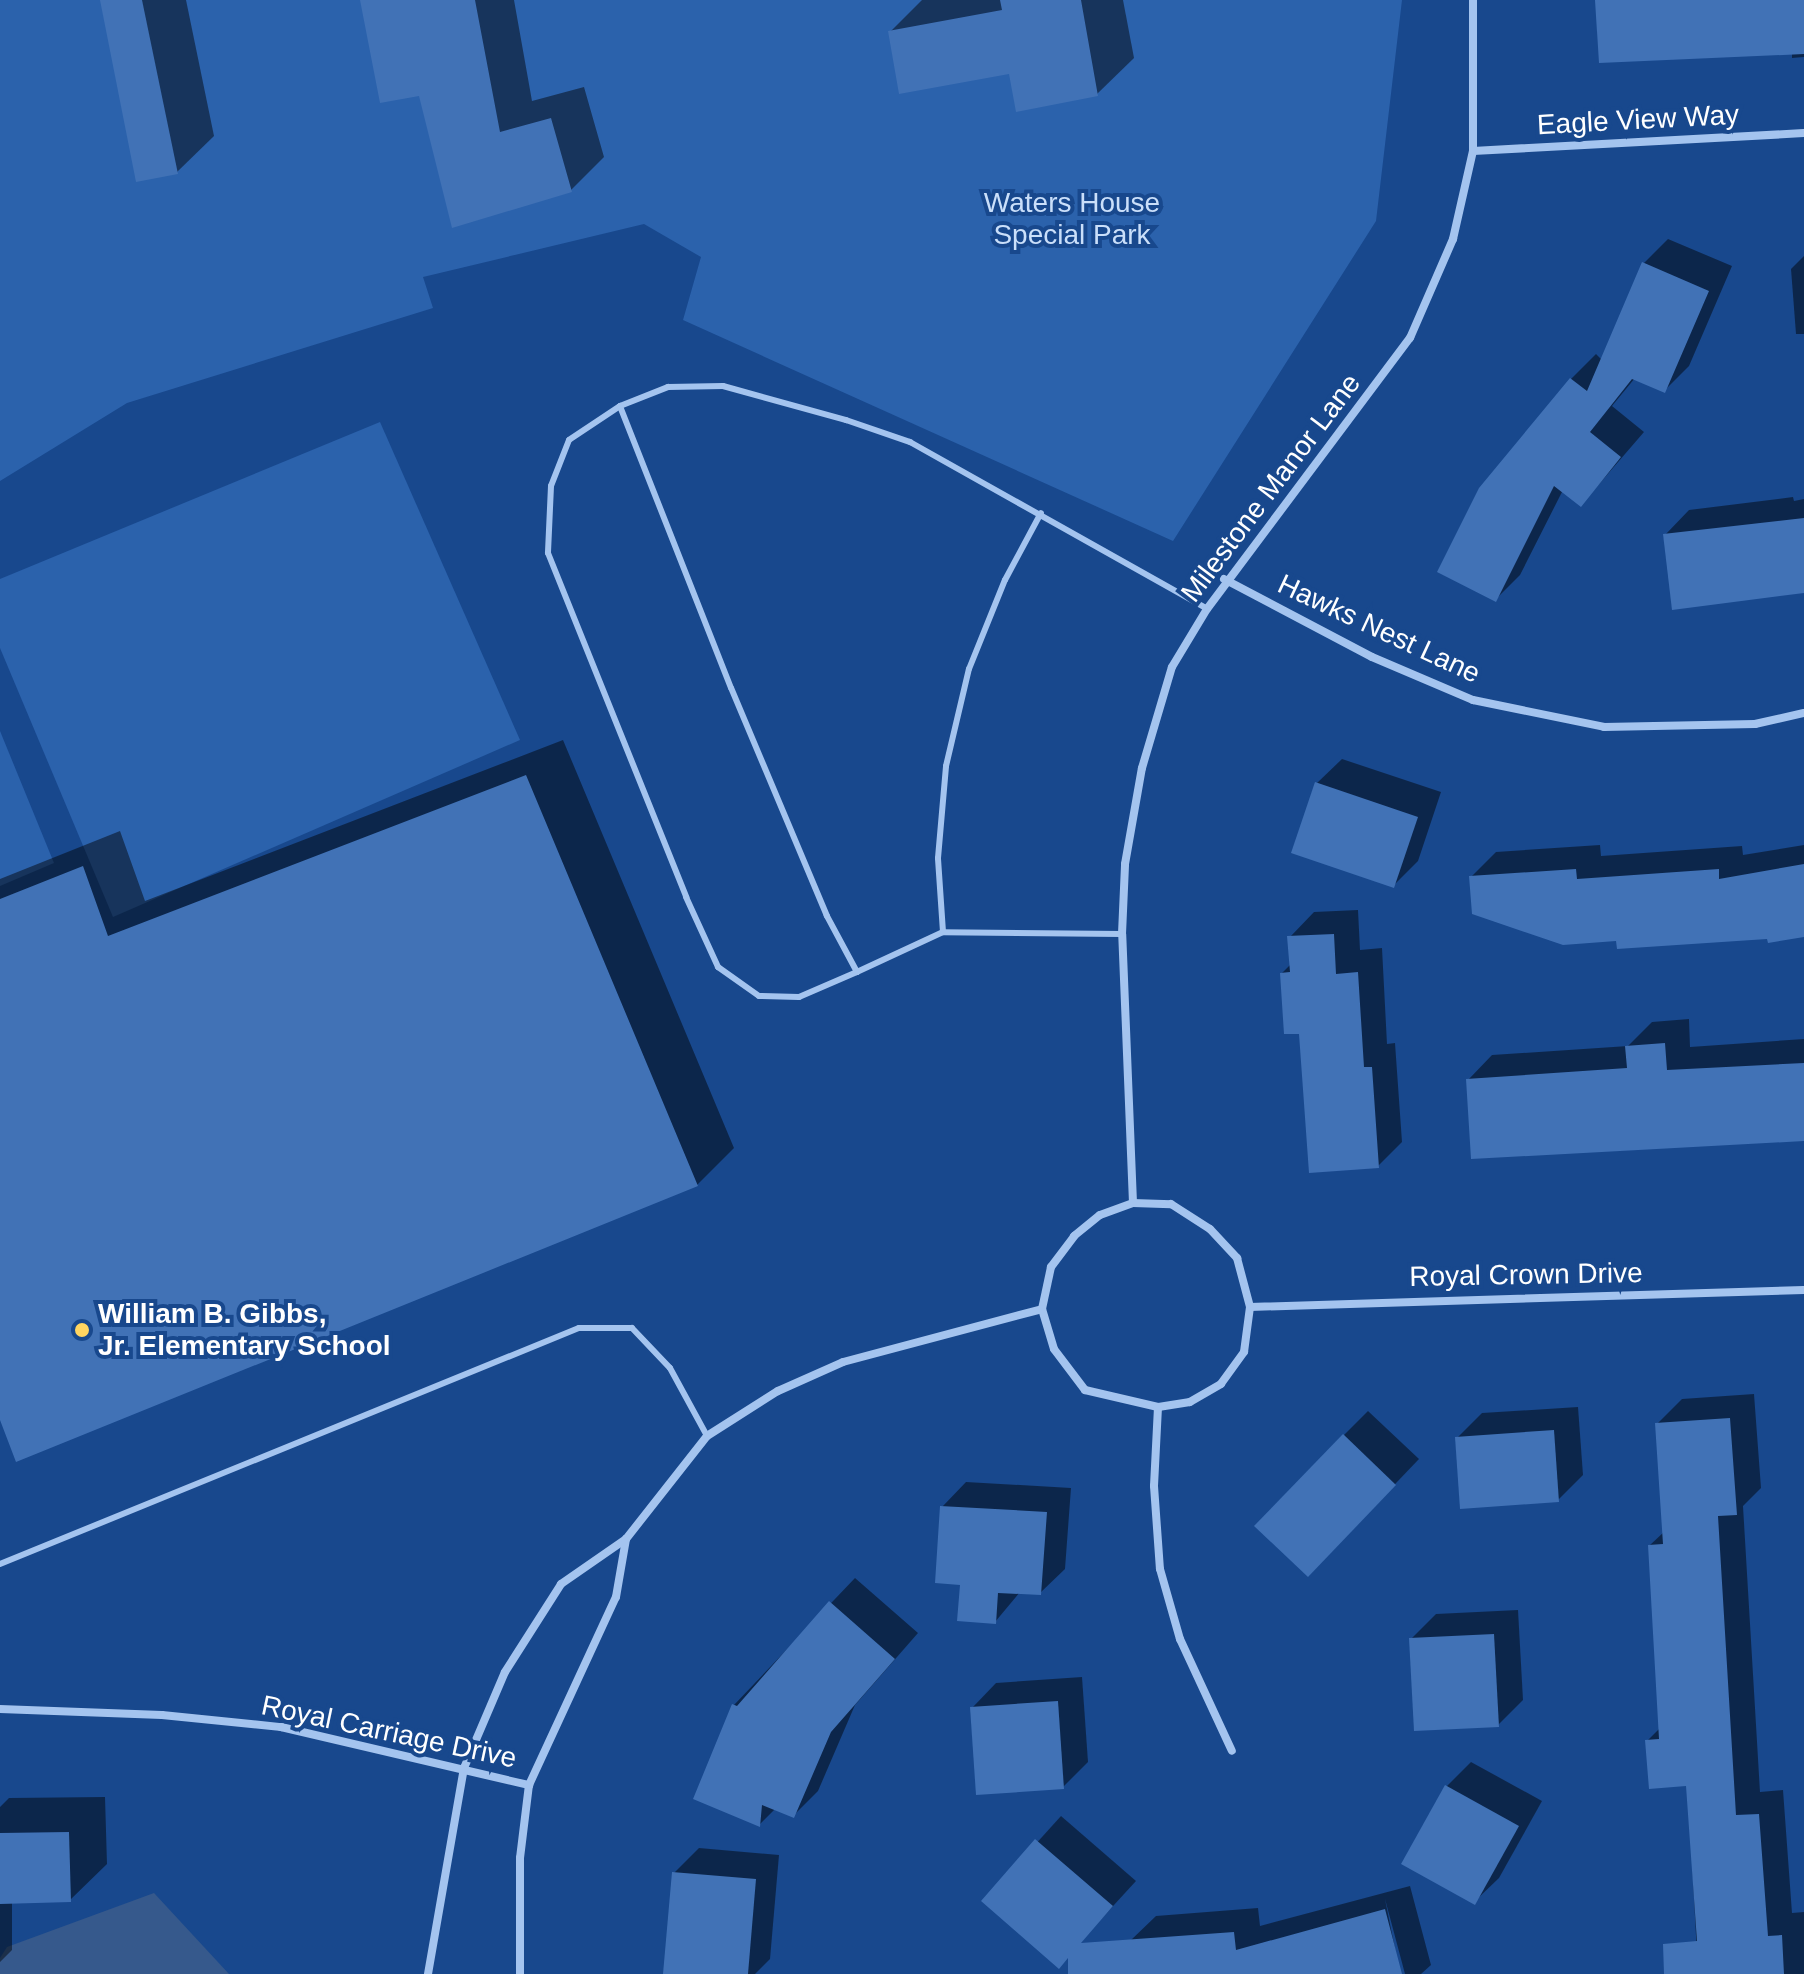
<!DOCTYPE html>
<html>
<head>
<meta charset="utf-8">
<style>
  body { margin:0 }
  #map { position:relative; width:1804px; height:1974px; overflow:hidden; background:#18488d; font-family:Helvetica,sans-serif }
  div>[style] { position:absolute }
  .green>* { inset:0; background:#2b62ac }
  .water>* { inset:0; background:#36598c }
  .shadow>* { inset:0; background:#0007 }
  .building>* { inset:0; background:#4172b6 }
  .service>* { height:6px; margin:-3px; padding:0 3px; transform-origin:3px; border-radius:3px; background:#a4c4ef }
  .minor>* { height:8px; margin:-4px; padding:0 4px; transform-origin:4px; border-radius:4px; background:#a4c4ef }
  .dots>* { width:22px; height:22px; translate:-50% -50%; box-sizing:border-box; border:4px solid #18488d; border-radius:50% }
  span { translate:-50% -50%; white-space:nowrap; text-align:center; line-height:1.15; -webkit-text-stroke:8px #18488d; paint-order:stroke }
  .street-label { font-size:28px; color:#fff }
  .park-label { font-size:28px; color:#cadffa }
  .poi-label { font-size:28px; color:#fff; font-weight:700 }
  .left { translate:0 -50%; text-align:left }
</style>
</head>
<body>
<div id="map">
  <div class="green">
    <i style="clip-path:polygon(0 0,1402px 0,1376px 221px,1173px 541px,683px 320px,701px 257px,644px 224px,423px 277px,433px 308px,127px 403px,0 481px)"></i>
    <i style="clip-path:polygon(380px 422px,520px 740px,113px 917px,0 648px,0 579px)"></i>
    <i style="clip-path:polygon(0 731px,54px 863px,0 886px)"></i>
  </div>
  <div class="water">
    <i style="clip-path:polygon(154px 1893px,229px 1974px,0 1974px,0 1958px,7px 1947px)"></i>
  </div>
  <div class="shadow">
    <i style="clip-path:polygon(102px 0,186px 0,214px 136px,177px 172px)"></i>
    <i style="clip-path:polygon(362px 0,514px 0,532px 101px,584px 87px,604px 157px,571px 190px,420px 93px)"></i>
    <i style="clip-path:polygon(922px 0,1123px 0,1134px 58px,1097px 94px,1010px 72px,890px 32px)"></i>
    <i style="clip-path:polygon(1597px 0,1804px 0,1804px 57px,1792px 58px,1792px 53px)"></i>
    <i style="clip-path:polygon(1668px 239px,1732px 266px,1689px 366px,1664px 391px,1635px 378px,1612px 406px,1644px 432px,1581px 505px,1563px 490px,1520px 575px,1496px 599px,1481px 489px,1571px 379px,1596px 354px,1602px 360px,1644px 263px)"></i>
    <i style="clip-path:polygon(1804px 256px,1804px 334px,1796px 334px,1791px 269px)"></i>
    <i style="clip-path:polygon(1793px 497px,1794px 501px,1804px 499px,1804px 585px,1665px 535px,1689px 510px)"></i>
    <i style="clip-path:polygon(563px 740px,734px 1148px,697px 1185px,0 1414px,0 879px,120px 831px,145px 901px)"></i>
    <i style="clip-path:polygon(1342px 759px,1441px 792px,1418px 861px,1393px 886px,1317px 783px)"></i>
    <i style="clip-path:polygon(1600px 845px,1601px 856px,1742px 846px,1743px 855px,1804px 845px,1804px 935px,1618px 939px,1471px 877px,1496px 852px)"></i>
    <i style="clip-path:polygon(1358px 910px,1360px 950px,1382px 948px,1387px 1044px,1395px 1043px,1402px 1142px,1378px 1166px,1301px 1031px,1282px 973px,1291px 964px,1290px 937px,1314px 912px)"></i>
    <i style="clip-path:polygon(1689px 1019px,1690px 1047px,1804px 1039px,1804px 1136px,1468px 1080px,1492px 1055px,1628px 1046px,1652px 1022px)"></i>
    <i style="clip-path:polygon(1754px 1394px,1761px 1488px,1743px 1506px,1760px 1792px,1783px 1790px,1792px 1913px,1804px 1912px,1804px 1974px,1698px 1974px,1688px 1784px,1647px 1741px,1660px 1728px,1650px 1545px,1665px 1531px,1657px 1424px,1682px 1399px)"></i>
    <i style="clip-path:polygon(1578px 1407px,1583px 1475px,1558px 1500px,1457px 1438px,1482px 1413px)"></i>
    <i style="clip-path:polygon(1368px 1411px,1419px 1459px,1332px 1550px,1344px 1435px)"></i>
    <i style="clip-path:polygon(966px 1482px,1071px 1488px,1065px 1569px,1040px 1593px,1020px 1592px,995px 1622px,962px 1583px,942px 1507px)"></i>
    <i style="clip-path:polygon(855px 1578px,918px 1633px,855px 1705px,818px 1791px,793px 1816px,776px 1808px,759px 1825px,734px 1705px)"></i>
    <i style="clip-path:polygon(1518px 1610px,1523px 1700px,1498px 1725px,1411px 1639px,1436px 1614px)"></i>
    <i style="clip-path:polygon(1082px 1677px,1088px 1762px,1063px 1787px,972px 1708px,996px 1683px)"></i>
    <i style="clip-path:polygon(1471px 1762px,1542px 1801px,1499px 1878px,1474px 1902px,1447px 1786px)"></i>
    <i style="clip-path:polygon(105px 1797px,107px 1864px,70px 1900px,12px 1901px,12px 1950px,0 1962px,0 1807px,9px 1798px)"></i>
    <i style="clip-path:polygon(1061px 1816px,1136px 1881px,1058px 1966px,984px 1901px)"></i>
    <i style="clip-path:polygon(699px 1848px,779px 1855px,770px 1959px,755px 1974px,665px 1974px,674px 1873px)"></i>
    <i style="clip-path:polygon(1410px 1886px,1431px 1965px,1421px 1974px,1405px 1974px,1385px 1899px,1400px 1974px,1133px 1974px,1131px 1940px,1156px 1916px,1258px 1908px,1260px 1926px)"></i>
  </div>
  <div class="building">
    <i style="clip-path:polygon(100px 0,142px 0,178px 174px,136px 182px)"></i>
    <i style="clip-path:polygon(360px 0,475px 0,500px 132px,551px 118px,572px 192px,452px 228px,419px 96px,380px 103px)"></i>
    <i style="clip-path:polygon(1000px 0,1081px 0,1098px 96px,1016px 112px,1009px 74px,899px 94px,888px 31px,1002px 10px)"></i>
    <i style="clip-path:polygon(1595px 0,1804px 0,1804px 54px,1599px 63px)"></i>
    <i style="clip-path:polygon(1642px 262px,1709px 291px,1665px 393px,1632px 379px,1590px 432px,1621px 457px,1581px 507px,1554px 486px,1496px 602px,1437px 572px,1479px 488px,1570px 378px,1587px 391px)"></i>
    <i style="clip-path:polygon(1804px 518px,1804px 593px,1672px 610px,1663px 534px)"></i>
    <i style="clip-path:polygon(526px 775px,698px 1186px,16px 1462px,0 1420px,0 899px,83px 866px,108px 936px)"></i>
    <i style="clip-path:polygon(1315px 782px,1418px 817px,1394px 888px,1291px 853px)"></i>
    <i style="clip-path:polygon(1804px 864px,1804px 937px,1768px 943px,1767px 939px,1617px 949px,1616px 941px,1563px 945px,1472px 914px,1469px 876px,1576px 869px,1577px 879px,1719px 869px,1719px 879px)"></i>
    <i style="clip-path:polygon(1334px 934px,1336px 974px,1358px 972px,1364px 1067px,1372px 1067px,1379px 1168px,1309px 1173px,1299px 1034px,1284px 1034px,1280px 973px,1290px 972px,1287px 936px)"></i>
    <i style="clip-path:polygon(1665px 1043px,1667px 1070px,1804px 1063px,1804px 1141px,1471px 1159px,1466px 1079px,1627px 1068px,1625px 1046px)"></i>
    <i style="clip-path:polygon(1730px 1418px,1737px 1515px,1718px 1516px,1736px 1815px,1759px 1814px,1768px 1936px,1782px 1935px,1784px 1974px,1664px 1974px,1663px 1944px,1697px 1941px,1686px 1786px,1649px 1789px,1645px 1740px,1659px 1739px,1648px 1545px,1663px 1544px,1655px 1423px)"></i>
    <i style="clip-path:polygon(1554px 1430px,1559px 1502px,1460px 1509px,1455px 1437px)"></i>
    <i style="clip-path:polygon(1343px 1434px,1396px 1485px,1308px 1577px,1254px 1526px)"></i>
    <i style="clip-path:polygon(940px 1506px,1047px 1512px,1041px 1595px,998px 1593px,996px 1624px,957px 1621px,960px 1585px,935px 1583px)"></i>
    <i style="clip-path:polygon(829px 1601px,895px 1659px,831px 1732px,794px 1818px,762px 1805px,760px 1827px,693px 1799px,732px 1704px,737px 1706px)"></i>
    <i style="clip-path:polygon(1494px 1634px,1499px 1727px,1414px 1731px,1409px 1638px)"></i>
    <i style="clip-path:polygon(1058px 1701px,1064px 1789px,976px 1795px,970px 1707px)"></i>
    <i style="clip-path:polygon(1445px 1785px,1519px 1826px,1475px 1905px,1401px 1864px)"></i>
    <i style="clip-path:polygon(69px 1832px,71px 1902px,0 1904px,0 1833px)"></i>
    <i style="clip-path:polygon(1035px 1839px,1113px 1906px,1081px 1943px,1234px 1932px,1236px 1950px,1385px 1909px,1402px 1974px,1068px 1974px,1068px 1958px,1059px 1969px,981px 1901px)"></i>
    <i style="clip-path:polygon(672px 1872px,756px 1879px,748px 1974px,663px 1974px)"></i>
  </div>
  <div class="service">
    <i style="left:620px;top:406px;width:61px;rotate:146.3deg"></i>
    <i style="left:569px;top:440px;width:49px;rotate:111.4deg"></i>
    <i style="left:551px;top:486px;width:67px;rotate:92.6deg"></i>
    <i style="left:548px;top:553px;width:371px;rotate:68.1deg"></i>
    <i style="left:686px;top:897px;width:77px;rotate:65.4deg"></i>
    <i style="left:718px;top:967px;width:50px;rotate:35.3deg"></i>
    <i style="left:759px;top:996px;width:40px;rotate:1.4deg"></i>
    <i style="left:799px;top:997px;width:63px;rotate:-23.3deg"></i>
    <i style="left:943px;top:932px;width:74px;rotate:-93.9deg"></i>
    <i style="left:938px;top:858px;width:92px;rotate:-85deg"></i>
    <i style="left:946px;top:766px;width:100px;rotate:-76.7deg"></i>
    <i style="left:969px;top:669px;width:96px;rotate:-68deg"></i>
    <i style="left:1005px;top:580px;width:76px;rotate:-61.8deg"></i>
    <i style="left:1122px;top:934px;width:179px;rotate:-179.4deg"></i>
    <i style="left:943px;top:932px;width:95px;rotate:155.1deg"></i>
    <i style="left:857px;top:972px;width:64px;rotate:-118.2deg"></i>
    <i style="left:827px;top:916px;width:247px;rotate:-112.8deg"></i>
    <i style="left:731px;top:688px;width:303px;rotate:-111.5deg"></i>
    <i style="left:620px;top:406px;width:52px;rotate:-21.6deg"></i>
    <i style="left:668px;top:387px;width:55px;rotate:-1deg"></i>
    <i style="left:723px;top:386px;width:128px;rotate:15.5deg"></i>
    <i style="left:846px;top:420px;width:68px;rotate:19deg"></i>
    <i style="left:910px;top:442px;width:341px;rotate:29.3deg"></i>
    <i style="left:0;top:1564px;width:625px;rotate:-22.18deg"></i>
    <i style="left:579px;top:1328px;width:53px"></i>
    <i style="left:632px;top:1328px;width:55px;rotate:46.5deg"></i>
    <i style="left:670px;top:1368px;width:77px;rotate:61.4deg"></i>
  </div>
  <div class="minor">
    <i style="left:1473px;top:151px;width:331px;rotate:-3.1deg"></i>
    <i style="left:1224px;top:579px;width:167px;rotate:27.8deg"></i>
    <i style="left:1372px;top:657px;width:110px;rotate:23.1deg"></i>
    <i style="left:1473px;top:700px;width:134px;rotate:11.6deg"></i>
    <i style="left:1604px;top:727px;width:151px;rotate:-1.1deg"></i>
    <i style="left:1755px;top:724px;width:50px;rotate:-12.7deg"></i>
    <i style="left:1133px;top:1203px;width:269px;rotate:-92.3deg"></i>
    <i style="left:1122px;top:934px;width:70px;rotate:-87.5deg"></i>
    <i style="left:1125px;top:864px;width:97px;rotate:-80deg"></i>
    <i style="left:1142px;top:768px;width:105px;rotate:-73.5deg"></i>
    <i style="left:1172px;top:667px;width:68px;rotate:-58.9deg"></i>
    <i style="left:1207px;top:609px;width:339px;rotate:-53.2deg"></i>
    <i style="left:1410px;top:338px;width:108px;rotate:-66.5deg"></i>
    <i style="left:1453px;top:239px;width:90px;rotate:-77.2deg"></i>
    <i style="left:1473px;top:151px;width:151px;rotate:-90deg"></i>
    <i style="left:1133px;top:1203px;width:38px;rotate:2deg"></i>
    <i style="left:1171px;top:1204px;width:46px;rotate:32.7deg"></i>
    <i style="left:1210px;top:1229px;width:40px;rotate:47deg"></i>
    <i style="left:1237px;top:1258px;width:51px;rotate:75.1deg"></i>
    <i style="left:1250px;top:1307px;width:45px;rotate:97.6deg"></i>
    <i style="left:1244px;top:1352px;width:39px;rotate:126deg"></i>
    <i style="left:1221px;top:1384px;width:36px;rotate:150deg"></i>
    <i style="left:1190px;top:1402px;width:32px;rotate:171deg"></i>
    <i style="left:1158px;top:1407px;width:75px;rotate:-166.9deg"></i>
    <i style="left:1085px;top:1390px;width:51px;rotate:-127.1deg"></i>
    <i style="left:1054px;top:1349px;width:42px;rotate:-106.7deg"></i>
    <i style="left:1042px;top:1309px;width:43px;rotate:-77.9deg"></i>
    <i style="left:1051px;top:1267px;width:39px;rotate:-53deg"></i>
    <i style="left:1074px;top:1236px;width:33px;rotate:-39deg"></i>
    <i style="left:1100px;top:1215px;width:35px;rotate:-20deg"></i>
    <i style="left:1250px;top:1307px;width:554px;rotate:-1.76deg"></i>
    <i style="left:1158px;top:1407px;width:79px;rotate:92.9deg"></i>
    <i style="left:1154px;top:1486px;width:83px;rotate:85.9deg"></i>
    <i style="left:1160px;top:1569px;width:73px;rotate:74.1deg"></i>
    <i style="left:1180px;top:1639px;width:123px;rotate:65.1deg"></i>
    <i style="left:0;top:1709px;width:162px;rotate:2.1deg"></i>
    <i style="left:162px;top:1715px;width:120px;rotate:5.8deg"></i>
    <i style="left:281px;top:1727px;width:255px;rotate:13.2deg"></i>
    <i style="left:428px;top:1974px;width:209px;rotate:-80.1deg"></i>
    <i style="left:464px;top:1768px;width:104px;rotate:-66.9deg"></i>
    <i style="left:505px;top:1672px;width:104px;rotate:-57.5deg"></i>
    <i style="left:561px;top:1584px;width:79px;rotate:-34.7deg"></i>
    <i style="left:626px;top:1539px;width:131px;rotate:-51.8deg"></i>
    <i style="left:707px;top:1436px;width:84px;rotate:-32.4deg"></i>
    <i style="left:778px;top:1391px;width:71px;rotate:-24deg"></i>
    <i style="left:843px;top:1362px;width:206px;rotate:-14.9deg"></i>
    <i style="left:520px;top:1974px;width:116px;rotate:-90deg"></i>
    <i style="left:520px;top:1858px;width:74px;rotate:-83deg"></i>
    <i style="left:529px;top:1785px;width:207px;rotate:-65.2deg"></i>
    <i style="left:616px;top:1597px;width:59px;rotate:-80.2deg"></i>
  </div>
  <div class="dots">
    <i style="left:82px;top:1330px;background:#ffd561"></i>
  </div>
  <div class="street-label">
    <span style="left:1638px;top:120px;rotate:-3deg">Eagle View Way</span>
    <span style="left:1271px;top:488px;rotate:-53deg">Milestone Manor Lane</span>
    <span style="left:1379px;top:629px;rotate:25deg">Hawks Nest Lane</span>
    <span style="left:1526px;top:1275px;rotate:-1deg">Royal Crown Drive</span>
    <span style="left:389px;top:1732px;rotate:12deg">Royal Carriage Drive</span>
  </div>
  <div class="park-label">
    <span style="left:1072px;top:219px">Waters House<br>Special Park</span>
  </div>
  <div class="poi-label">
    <span class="left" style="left:98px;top:1330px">William B. Gibbs,<br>Jr. Elementary School</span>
  </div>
</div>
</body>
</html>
